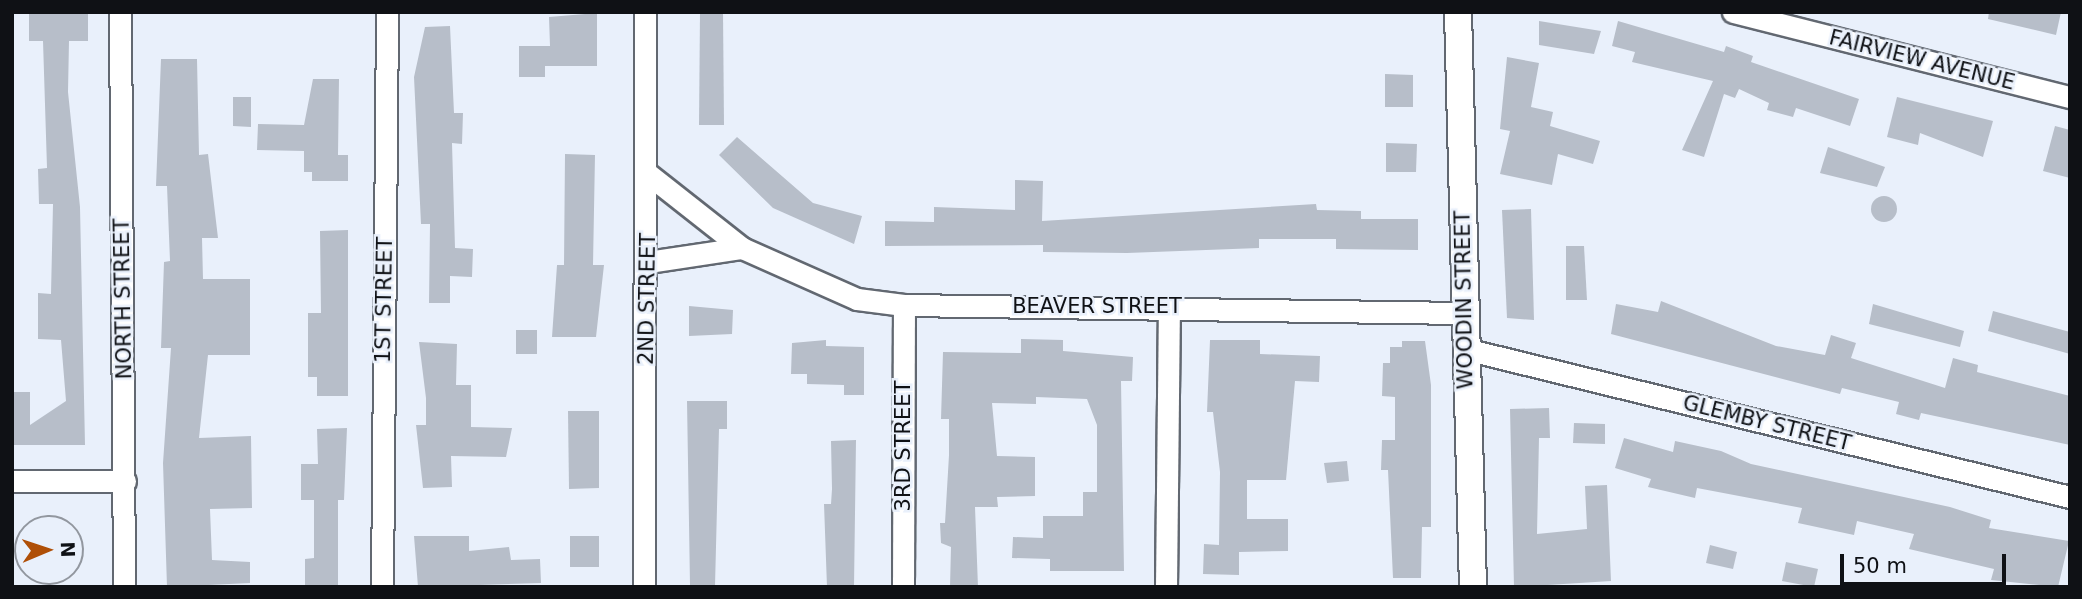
<!DOCTYPE html>
<html>
<head>
<meta charset="utf-8">
<style>
  body { margin:0 }
  #map { position:relative; width:2082px; height:599px; overflow:hidden; background:#e9f0fb; font-family:"DejaVu Sans",sans-serif }
  div>[style] { position:absolute }
  .building>* { inset:0; background:#b7bec9 }
  .round { border-radius:50% }
  .roads { filter:drop-shadow(2px 0 #626871) drop-shadow(-2px 0 #626871) drop-shadow(0 2px #626871) drop-shadow(0 -2px #626871) }
  .minor>* { height:21px; margin:-10.5px; padding:0 10.5px; transform-origin:10.5px; border-radius:10.5px; background:#fff }
  .major>* { height:26px; margin:-13px; padding:0 13px; transform-origin:13px; border-radius:13px; background:#fff }
  span { translate:-50% -50%; white-space:nowrap; text-align:center; line-height:1.15; -webkit-text-stroke:5px #e9f0fb; paint-order:stroke }
  .street-label { font-size:21px; color:#0f1115 }
  .frame { position:absolute; inset:0; border:14px solid #0f1115; pointer-events:none }
  .north { position:absolute; left:14px; top:515px; width:70px; height:70px; box-sizing:border-box; background:#e9f0fb; border:2px solid #92979f; border-radius:50%; rotate:88deg; font-size:19px; font-weight:700; line-height:28px; text-align:center; color:#0f1115 }
  .north::after { content:''; display:block; margin:auto; width:24px; height:32px; background:#af4f07; clip-path:polygon(50% 0,100% 100%,50% 72%,0 100%) }
  .scale { position:absolute; left:1840px; top:554px; width:166px; height:32px; box-sizing:border-box; border:4px solid #0f1115; border-top:0; padding-left:9px; font-size:21px; line-height:24px; white-space:nowrap; color:#0f1115; -webkit-text-stroke:5px #e9f0fb; paint-order:stroke }
</style>
</head>
<body>
<div id="map">
  <div class="building">
    <i style="clip-path:polygon(29px 12px,88px 12px,88px 41px,69px 41px,68px 92px,80px 207px,85px 445px,12px 445px,13px 392px,30px 392px,30px 425px,66px 401px,61px 340px,38px 339px,38px 293px,51px 294px,53px 204px,39px 204px,38px 169px,47px 168px,43px 41px,29px 41px)"></i>
    <i style="clip-path:polygon(700px 12px,723px 12px,724px 125px,699px 125px)"></i>
    <i style="clip-path:polygon(1989px 12px,2061px 12px,2056px 35px,1988px 19px)"></i>
    <i style="clip-path:polygon(597px 13px,597px 66px,545px 66px,545px 77px,519px 77px,519px 46px,550px 46px,549px 17px)"></i>
    <i style="clip-path:polygon(1539px 21px,1601px 31px,1594px 54px,1539px 45px)"></i>
    <i style="clip-path:polygon(1618px 21px,1724px 52px,1726px 46px,1753px 56px,1751px 62px,1859px 99px,1850px 126px,1796px 108px,1793px 117px,1767px 110px,1769px 103px,1739px 89px,1735px 98px,1724px 94px,1704px 157px,1682px 150px,1713px 81px,1632px 62px,1635px 52px,1612px 46px)"></i>
    <i style="clip-path:polygon(450px 26px,454px 113px,463px 113px,462px 144px,452px 143px,455px 248px,473px 249px,472px 277px,450px 276px,450px 303px,429px 303px,430px 224px,421px 224px,414px 77px,425px 27px)"></i>
    <i style="clip-path:polygon(1507px 57px,1539px 63px,1531px 107px,1553px 112px,1550px 126px,1600px 141px,1593px 164px,1558px 154px,1552px 185px,1500px 174px,1510px 131px,1500px 129px)"></i>
    <i style="clip-path:polygon(161px 59px,197px 59px,199px 155px,208px 154px,218px 238px,202px 238px,203px 279px,250px 279px,250px 355px,208px 355px,199px 438px,251px 436px,252px 508px,210px 509px,212px 560px,250px 562px,250px 583px,167px 587px,163px 463px,171px 348px,161px 348px,164px 262px,170px 261px,167px 186px,156px 186px)"></i>
    <i style="clip-path:polygon(1385px 74px,1413px 75px,1413px 107px,1385px 107px)"></i>
    <i style="clip-path:polygon(313px 79px,339px 79px,338px 155px,348px 155px,348px 181px,312px 181px,312px 172px,304px 172px,304px 151px,257px 150px,258px 124px,304px 125px)"></i>
    <i style="clip-path:polygon(233px 97px,251px 97px,251px 127px,233px 126px)"></i>
    <i style="clip-path:polygon(1897px 97px,1993px 121px,1983px 157px,1920px 133px,1918px 145px,1887px 137px)"></i>
    <i style="clip-path:polygon(2055px 126px,2070px 130px,2070px 178px,2043px 171px)"></i>
    <i style="clip-path:polygon(737px 137px,813px 203px,862px 216px,854px 244px,773px 208px,719px 155px)"></i>
    <i style="clip-path:polygon(1386px 143px,1417px 144px,1416px 172px,1386px 172px)"></i>
    <i style="clip-path:polygon(1828px 147px,1885px 167px,1877px 187px,1820px 173px)"></i>
    <i style="clip-path:polygon(565px 154px,595px 155px,593px 265px,604px 265px,596px 337px,552px 337px,557px 265px,564px 265px)"></i>
    <i style="clip-path:polygon(1015px 180px,1043px 181px,1042px 221px,1316px 204px,1317px 210px,1361px 211px,1361px 219px,1418px 219px,1418px 250px,1336px 249px,1336px 239px,1259px 239px,1259px 248px,1127px 253px,1043px 252px,1043px 245px,885px 246px,885px 221px,934px 222px,934px 207px,1015px 210px)"></i>
    <i class="round" style="left:1871px;top:196px;width:26px;height:26px"></i>
    <i style="clip-path:polygon(1531px 209px,1534px 320px,1507px 318px,1502px 210px)"></i>
    <i style="clip-path:polygon(348px 230px,348px 396px,317px 396px,317px 377px,308px 377px,308px 313px,321px 313px,320px 231px)"></i>
    <i style="clip-path:polygon(1566px 246px,1584px 246px,1587px 300px,1566px 300px)"></i>
    <i style="clip-path:polygon(1661px 301px,1776px 346px,1825px 355px,1831px 335px,1856px 343px,1851px 358px,1945px 388px,1953px 358px,1978px 365px,1977px 372px,2070px 396px,2070px 445px,1921px 413px,1919px 420px,1896px 414px,1899px 402px,1842px 388px,1840px 394px,1611px 334px,1616px 304px,1658px 312px)"></i>
    <i style="clip-path:polygon(1873px 304px,1964px 331px,1960px 347px,1869px 324px)"></i>
    <i style="clip-path:polygon(689px 306px,733px 310px,732px 334px,689px 336px)"></i>
    <i style="clip-path:polygon(1993px 311px,2070px 332px,2070px 354px,1988px 331px)"></i>
    <i style="clip-path:polygon(516px 330px,537px 330px,537px 354px,516px 354px)"></i>
    <i style="clip-path:polygon(1021px 339px,1063px 340px,1063px 351px,1133px 357px,1132px 381px,1121px 381px,1124px 571px,1050px 571px,1050px 559px,1012px 558px,1013px 537px,1043px 538px,1043px 516px,1083px 516px,1083px 492px,1097px 492px,1097px 425px,1087px 399px,1036px 397px,1036px 404px,992px 403px,997px 456px,1035px 457px,1035px 496px,997px 497px,998px 507px,975px 507px,978px 587px,950px 587px,951px 547px,941px 543px,940px 523px,945px 523px,949px 455px,949px 419px,941px 419px,943px 352px,1021px 353px)"></i>
    <i style="clip-path:polygon(826px 340px,826px 346px,864px 347px,864px 395px,844px 395px,844px 385px,807px 384px,807px 374px,791px 374px,792px 343px)"></i>
    <i style="clip-path:polygon(1210px 340px,1260px 340px,1260px 354px,1320px 356px,1319px 382px,1295px 381px,1286px 480px,1247px 480px,1247px 519px,1288px 519px,1288px 551px,1239px 552px,1239px 575px,1203px 574px,1204px 544px,1219px 545px,1220px 472px,1213px 412px,1207px 412px)"></i>
    <i style="clip-path:polygon(1402px 341px,1425px 341px,1431px 385px,1431px 527px,1422px 527px,1421px 578px,1393px 578px,1388px 470px,1381px 470px,1382px 440px,1395px 440px,1395px 397px,1382px 396px,1383px 363px,1390px 363px,1390px 347px,1402px 347px)"></i>
    <i style="clip-path:polygon(419px 342px,457px 344px,456px 385px,471px 385px,471px 427px,512px 428px,506px 457px,451px 456px,452px 487px,423px 488px,416px 425px,426px 425px,426px 398px)"></i>
    <i style="clip-path:polygon(687px 401px,727px 401px,727px 429px,719px 429px,715px 586px,690px 585px)"></i>
    <i style="clip-path:polygon(1549px 408px,1550px 438px,1539px 438px,1537px 534px,1587px 529px,1585px 486px,1607px 485px,1611px 581px,1514px 587px,1510px 409px)"></i>
    <i style="clip-path:polygon(568px 411px,599px 411px,599px 488px,569px 489px)"></i>
    <i style="clip-path:polygon(1574px 423px,1605px 424px,1605px 444px,1573px 443px)"></i>
    <i style="clip-path:polygon(347px 428px,344px 500px,338px 500px,338px 587px,305px 587px,305px 559px,314px 558px,314px 500px,301px 500px,301px 464px,318px 464px,317px 429px)"></i>
    <i style="clip-path:polygon(1624px 438px,1673px 452px,1675px 441px,1721px 451px,1751px 464px,1950px 507px,1991px 520px,1989px 528px,2069px 541px,2058px 587px,1991px 580px,1994px 569px,1909px 549px,1914px 534px,1857px 521px,1854px 535px,1798px 523px,1802px 508px,1697px 488px,1695px 498px,1648px 487px,1651px 479px,1615px 468px)"></i>
    <i style="clip-path:polygon(856px 440px,854px 587px,827px 587px,824px 504px,831px 504px,832px 489px,831px 441px)"></i>
    <i style="clip-path:polygon(1347px 461px,1349px 481px,1327px 483px,1324px 463px)"></i>
    <i style="clip-path:polygon(414px 536px,469px 536px,469px 551px,509px 547px,511px 560px,540px 559px,541px 583px,418px 587px)"></i>
    <i style="clip-path:polygon(570px 536px,599px 536px,599px 567px,570px 567px)"></i>
    <i style="clip-path:polygon(1710px 545px,1737px 552px,1733px 569px,1706px 563px)"></i>
    <i style="clip-path:polygon(1786px 562px,1818px 569px,1814px 587px,1782px 581px)"></i>
  </div>
  <div class="roads">
    <div class="minor">
      <i style="left:120px;top:12px;width:575px;rotate:89.6deg"></i>
      <i style="left:1733px;top:12px;width:348px;rotate:14.2deg"></i>
      <i style="left:648px;top:174px;width:120px;rotate:38.2deg"></i>
      <i style="left:742px;top:248px;width:126px;rotate:23.9deg"></i>
      <i style="left:857px;top:299px;width:47px;rotate:7.3deg"></i>
      <i style="left:904px;top:305px;width:561px;rotate:0.82deg"></i>
      <i style="left:648px;top:262px;width:95px;rotate:-8.5deg"></i>
      <i style="left:1465px;top:349px;width:623px;rotate:13.75deg"></i>
      <i style="left:12px;top:481px;width:113px"></i>
      <i style="left:382px;top:587px;width:575px;rotate:-89.5deg"></i>
      <i style="left:644px;top:587px;width:575px;rotate:-89.9deg"></i>
      <i style="left:903px;top:587px;width:282px;rotate:-89.8deg"></i>
      <i style="left:1166px;top:587px;width:280px;rotate:-89.4deg"></i>
    </div>
    <div class="major">
      <i style="left:1458px;top:12px;width:575px;rotate:88.51deg"></i>
    </div>
  </div>
  <div class="street-label">
    <span style="left:1922px;top:60px;rotate:14deg">FAIRVIEW AVENUE</span>
    <span style="left:123px;top:299px;rotate:-91deg">NORTH STREET</span>
    <span style="left:647px;top:299px;rotate:-89deg">2ND STREET</span>
    <span style="left:384px;top:300px;rotate:-89deg">1ST STREET</span>
    <span style="left:1464px;top:300px;rotate:-91deg">WOODIN STREET</span>
    <span style="left:1097px;top:306px">BEAVER STREET</span>
    <span style="left:1767px;top:423px;rotate:14deg">GLEMBY STREET</span>
    <span style="left:903px;top:446px;rotate:-90deg">3RD STREET</span>
  </div>
  <div class="frame"></div>
  <div class="north">N</div>
  <div class="scale">50 m</div>
</div>
</body>
</html>
